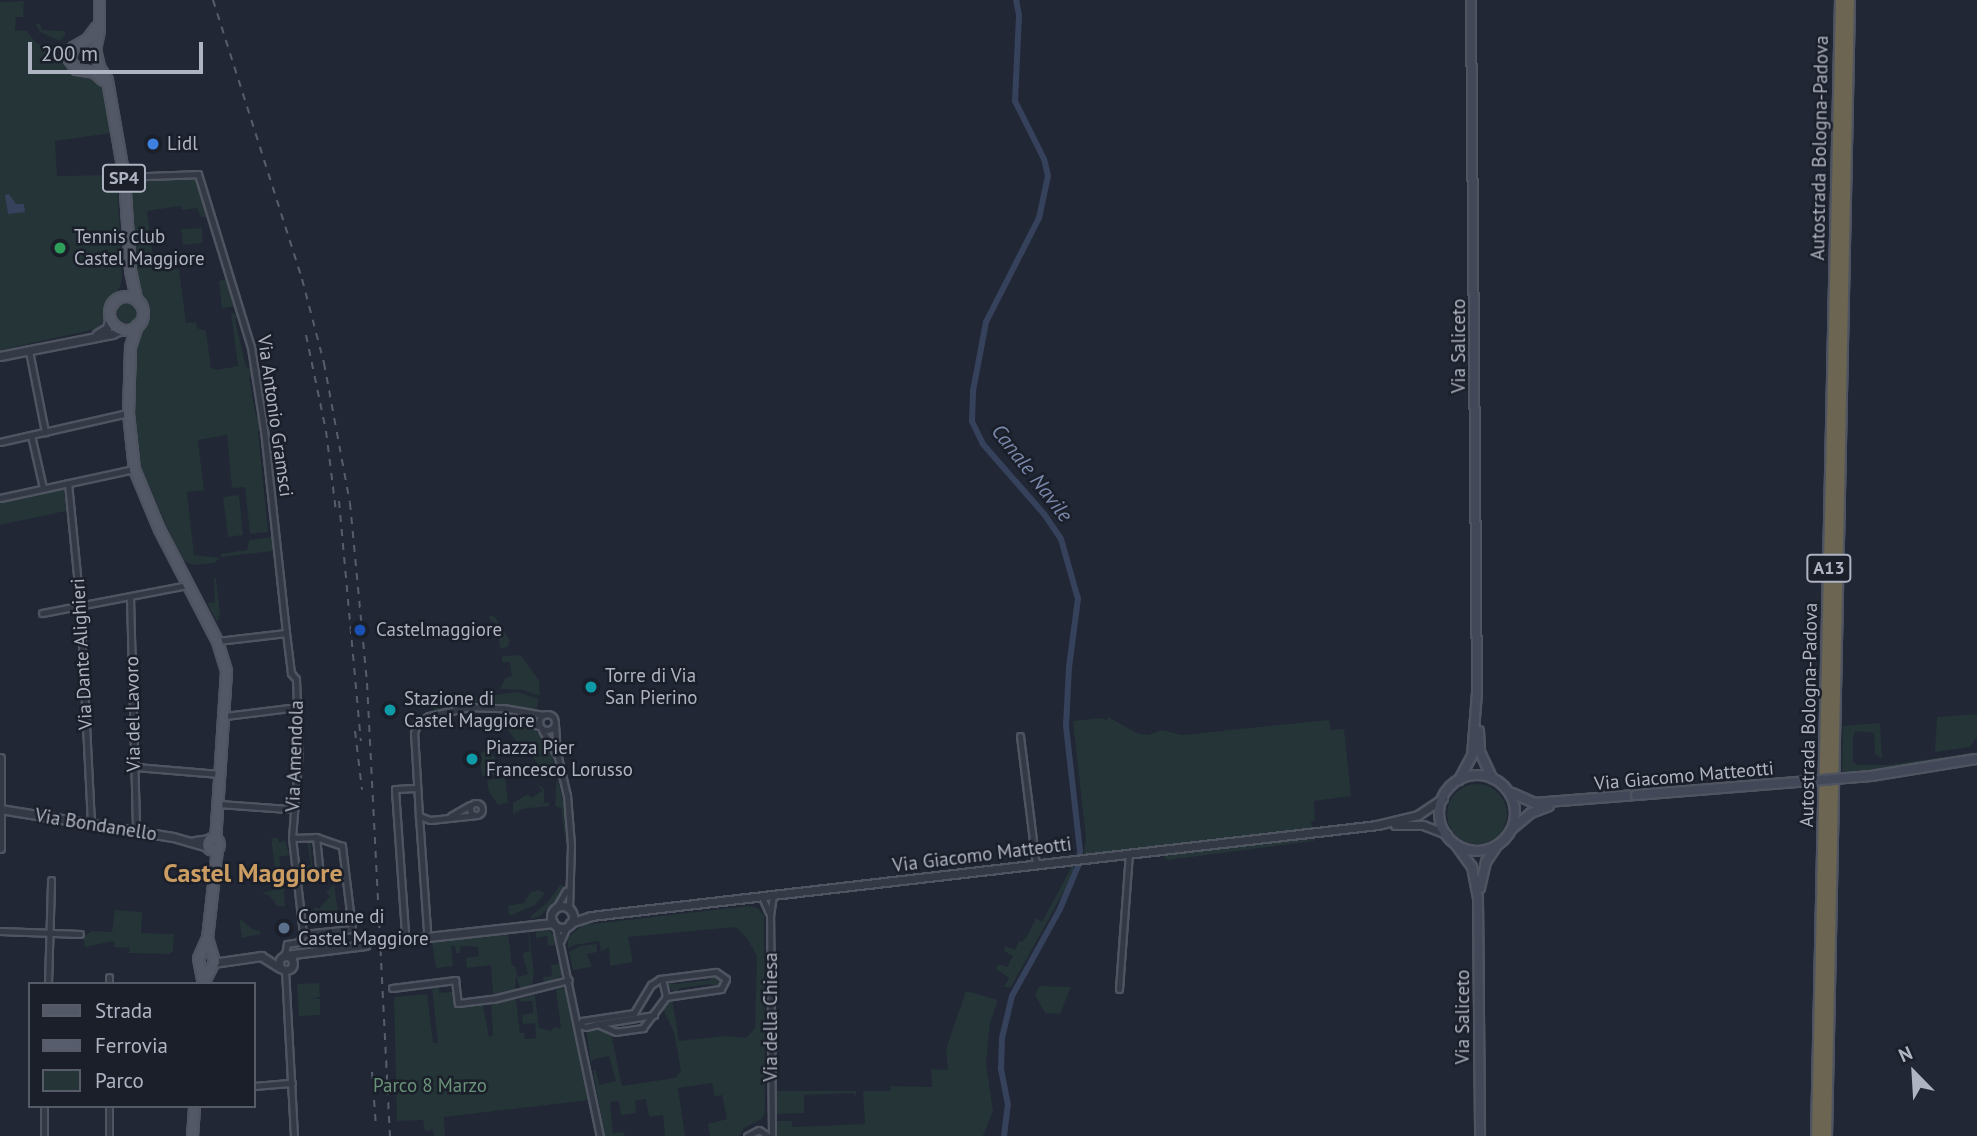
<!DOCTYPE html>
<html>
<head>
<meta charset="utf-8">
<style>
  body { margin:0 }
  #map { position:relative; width:1977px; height:1136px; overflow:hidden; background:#212735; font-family:"PT Sans",sans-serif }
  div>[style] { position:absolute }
  .green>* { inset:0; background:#243437 }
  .round { border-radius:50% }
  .water>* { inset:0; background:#36415c }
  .canal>* { height:6px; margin:-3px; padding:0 3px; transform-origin:3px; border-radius:3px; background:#36415c }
  .tertiary-tunnel>* { height:7px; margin-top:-3.5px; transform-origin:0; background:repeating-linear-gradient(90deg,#363c4a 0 7px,transparent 0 10.5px) }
  .roads { filter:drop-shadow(2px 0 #4f5461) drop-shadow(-2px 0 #4f5461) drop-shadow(0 2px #4f5461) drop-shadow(0 -2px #4f5461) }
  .minor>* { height:5px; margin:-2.5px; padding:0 2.5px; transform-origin:2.5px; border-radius:2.5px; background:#343946 }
  .minor>.ring { margin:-2.5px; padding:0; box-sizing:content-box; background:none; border:5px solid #343946; border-radius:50% }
  .tertiary>* { height:7px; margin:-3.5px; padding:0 3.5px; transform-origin:3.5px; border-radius:3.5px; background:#343946 }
  .tertiary>.ring { margin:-3.5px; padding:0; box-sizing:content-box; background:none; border:7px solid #343946; border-radius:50% }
  .secondary>* { height:8px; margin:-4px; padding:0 4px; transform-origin:4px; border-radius:4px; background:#434859 }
  .secondary>.ring { margin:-4px; padding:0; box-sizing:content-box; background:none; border:8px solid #434859; border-radius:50% }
  .primary>* { height:9px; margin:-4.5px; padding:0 4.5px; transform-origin:4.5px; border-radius:4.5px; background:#525866 }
  .primary>.ring { margin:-4.5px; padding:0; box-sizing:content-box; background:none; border:9px solid #525866; border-radius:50% }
  .motorway>* { height:10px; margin:-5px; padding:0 5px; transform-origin:5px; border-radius:5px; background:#6b6552 }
  .rail>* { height:2px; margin-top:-1px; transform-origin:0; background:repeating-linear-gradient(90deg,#575d6d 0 7px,transparent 0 14px) }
  .bridges { filter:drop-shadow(2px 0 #4f5461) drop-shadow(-2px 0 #4f5461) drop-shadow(0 2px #4f5461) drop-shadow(0 -2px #4f5461) }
  .secondary-bridge>* { height:8px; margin:-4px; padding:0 4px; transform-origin:4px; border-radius:4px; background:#434859 }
  .dots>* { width:19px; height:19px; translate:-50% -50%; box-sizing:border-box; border:4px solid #1a1f2a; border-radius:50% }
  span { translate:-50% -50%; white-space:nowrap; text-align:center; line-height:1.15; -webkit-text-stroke:5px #1a1f2a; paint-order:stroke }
  .shield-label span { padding:2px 5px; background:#1a1f2a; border:2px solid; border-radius:5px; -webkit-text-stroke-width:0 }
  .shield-label { font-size:18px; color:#afb4c3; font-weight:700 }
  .poi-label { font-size:19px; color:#afb4c3 }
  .left { translate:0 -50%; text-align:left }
  .street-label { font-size:19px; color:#afb4c3 }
  .park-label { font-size:19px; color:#689177 }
  .water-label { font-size:21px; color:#7987aa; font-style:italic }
  .district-label { font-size:26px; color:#cb9d62; font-weight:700 }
  .legend { position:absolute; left:28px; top:982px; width:228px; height:126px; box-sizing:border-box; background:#1a1f2a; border:2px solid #565b67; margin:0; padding:9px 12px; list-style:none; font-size:21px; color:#afb4c3 }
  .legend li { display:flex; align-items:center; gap:14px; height:35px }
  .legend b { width:35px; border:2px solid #565b67 }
  .north { position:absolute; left:1879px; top:1038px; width:70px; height:70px; -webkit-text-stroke:5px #1a1f2a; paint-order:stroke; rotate:336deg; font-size:19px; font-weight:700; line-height:28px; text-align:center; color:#afb4c3 }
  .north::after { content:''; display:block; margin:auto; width:24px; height:32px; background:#afb4c3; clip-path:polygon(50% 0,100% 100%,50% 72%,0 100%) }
  .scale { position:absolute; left:28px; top:42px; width:175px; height:32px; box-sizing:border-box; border:4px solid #afb4c3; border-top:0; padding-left:9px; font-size:21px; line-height:24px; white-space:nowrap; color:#afb4c3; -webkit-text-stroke:5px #1a1f2a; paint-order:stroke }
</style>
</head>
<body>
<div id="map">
  <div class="green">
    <i style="clip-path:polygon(24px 1px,23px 17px,16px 17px,15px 30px,27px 31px,35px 42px,60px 55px,72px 72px,94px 76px,101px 83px,111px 133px,55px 141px,57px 176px,117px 175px,122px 278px,120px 287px,105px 306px,103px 322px,96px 329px,0 350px,0 2px)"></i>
    <i style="clip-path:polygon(36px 24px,40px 24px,42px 30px,65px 31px,65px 35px,60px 41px,40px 32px)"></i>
    <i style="clip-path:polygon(139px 178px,196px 179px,208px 217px,201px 217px,197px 208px,182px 210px,180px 206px,147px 211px,154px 265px,158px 271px,179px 269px,186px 323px,196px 322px,197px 328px,206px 331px,211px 368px,217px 370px,238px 366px,231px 313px,239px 315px,235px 319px,246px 367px,250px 368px,252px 377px,249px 377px,256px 417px,259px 417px,261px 430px,258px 431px,268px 532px,250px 534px,245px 487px,232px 488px,227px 435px,198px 440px,204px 490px,187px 492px,194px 555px,220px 558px,214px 563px,192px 565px,181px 559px,139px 462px,135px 439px,134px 358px,135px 335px,145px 323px,147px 311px,133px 285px,129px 189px,140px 188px)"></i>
    <i style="clip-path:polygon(202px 228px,202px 243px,183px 245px,181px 229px)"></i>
    <i style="clip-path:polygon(228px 279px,236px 306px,222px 308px,219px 281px)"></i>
    <i class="round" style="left:117px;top:303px;width:20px;height:20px"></i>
    <i style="clip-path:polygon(64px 487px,66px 511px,0 525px,0 502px)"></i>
    <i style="clip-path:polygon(239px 495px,243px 535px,228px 537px,223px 497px)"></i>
    <i style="clip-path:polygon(273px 537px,274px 551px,221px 557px,221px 554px,247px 550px,249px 540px)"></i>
    <i style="clip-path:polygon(216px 578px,220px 615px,217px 622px,207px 603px,215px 602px,214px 579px)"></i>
    <i style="clip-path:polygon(489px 615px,495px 617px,510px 641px,508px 647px,500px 649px,497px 624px,490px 620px)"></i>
    <i style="clip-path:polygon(521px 655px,539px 681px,540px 696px,523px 690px,500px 689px,505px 678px,512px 676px,510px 662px,502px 662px,502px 656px)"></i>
    <i style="clip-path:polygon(518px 692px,539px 699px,536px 710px,483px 704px,459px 705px,435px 711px,430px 703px)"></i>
    <i style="clip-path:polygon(502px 712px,522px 715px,550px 748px,555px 767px,550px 776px,547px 775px,545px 780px,549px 784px,537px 773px,541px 769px,523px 743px,519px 745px,501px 720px,505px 720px,506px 714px)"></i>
    <i style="clip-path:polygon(1977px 714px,1977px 737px,1970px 747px,1935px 752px,1937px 717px)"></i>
    <i style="clip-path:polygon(1108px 717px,1137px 733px,1149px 735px,1162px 730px,1182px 735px,1329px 720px,1331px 730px,1344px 729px,1351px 796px,1314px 801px,1315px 820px,1311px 822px,1314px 841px,1168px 860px,1158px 851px,1083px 859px,1086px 839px,1073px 721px,1102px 718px,1107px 721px)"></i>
    <i style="clip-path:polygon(1880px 723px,1882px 759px,1875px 754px,1874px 733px,1856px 731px,1853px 736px,1853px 762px,1858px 765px,1888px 765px,1977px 752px,1977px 755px,1842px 774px,1843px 726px)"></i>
    <i style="clip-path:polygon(488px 748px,504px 770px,504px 774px,482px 776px,479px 755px)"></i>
    <i style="clip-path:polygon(557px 776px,565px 812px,566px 847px,561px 808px,555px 806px)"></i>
    <i style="clip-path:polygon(505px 777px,508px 803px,498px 805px,489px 791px,487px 780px)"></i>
    <i style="clip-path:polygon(537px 784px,544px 789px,544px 803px,549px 802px,549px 806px,522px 809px,513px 814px,513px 803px,528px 794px,531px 798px,542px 791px)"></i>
    <i class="round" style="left:1447px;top:784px;width:60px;height:60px"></i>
    <i style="clip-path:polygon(284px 837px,289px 855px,279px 857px,282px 877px,291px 876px,293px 881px,277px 882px,271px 838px,278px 838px,279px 842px,285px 841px)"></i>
    <i style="clip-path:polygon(307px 841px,314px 841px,314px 845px,310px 843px,313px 872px,318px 877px,301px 875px,299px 866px,311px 865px)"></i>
    <i style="clip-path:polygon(1072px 866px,1075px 871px,1011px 987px,1004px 987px,1009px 978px,996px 969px,999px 964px,1007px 967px,1013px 956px,1004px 951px,1005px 946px,1015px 950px,1019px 941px,1022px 942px,1027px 936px,1036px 918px,1042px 922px)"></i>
    <i style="clip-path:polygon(334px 884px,338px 912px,342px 914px,306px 918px,316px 907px,319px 909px,330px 896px,326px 893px)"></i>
    <i style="clip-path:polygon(560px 885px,563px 885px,561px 895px,541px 915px,532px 919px,531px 916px,547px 903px)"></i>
    <i style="clip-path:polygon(284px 888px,285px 906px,277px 906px,269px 895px,261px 893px)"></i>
    <i style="clip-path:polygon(538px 890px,545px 893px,535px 905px,509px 916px,508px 906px,524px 903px,530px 893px)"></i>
    <i style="clip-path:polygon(749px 906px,758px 908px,764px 916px,765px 1112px,762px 1119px,744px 1128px,739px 1136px,710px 1136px,708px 1124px,727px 1119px,722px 1095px,715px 1097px,712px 1083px,678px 1088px,685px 1136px,665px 1136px,663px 1115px,649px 1117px,646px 1099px,635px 1101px,636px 1113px,621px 1115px,619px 1101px,610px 1102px,613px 1133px,624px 1132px,625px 1136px,605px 1136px,593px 1071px,596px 1070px,599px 1085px,616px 1081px,609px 1056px,594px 1059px,591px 1063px,586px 1030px,597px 1027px,611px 1033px,622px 1086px,675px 1078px,681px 1071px,674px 1032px,662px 1007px,672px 999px,679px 1041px,726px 1036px,746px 1038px,755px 1028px,757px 956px,747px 938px,736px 927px,628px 937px,633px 962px,610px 966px,609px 947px,601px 952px,599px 941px,574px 945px,568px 949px,568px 937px,583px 925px)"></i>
    <i style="clip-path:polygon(115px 910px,142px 912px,141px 933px,174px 934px,173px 951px,170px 954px,129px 953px,130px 948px,114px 947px,114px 941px,85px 947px,83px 937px,92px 931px,112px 932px)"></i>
    <i style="clip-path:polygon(239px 918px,252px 929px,260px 931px,260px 934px,242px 938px)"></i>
    <i style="clip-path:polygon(547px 928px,554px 936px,556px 945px,548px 946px,547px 936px,536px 938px,536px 931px,529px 932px,534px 973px,532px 985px,520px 988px,516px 975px,515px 990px,493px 995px,491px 965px,467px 968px,466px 958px,479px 956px,478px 947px,460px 946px,460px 953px,456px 953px,455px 946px,451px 946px,453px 966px,436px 968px,432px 942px,508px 933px,512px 966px,515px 966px,518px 977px,528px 974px,522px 953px,530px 951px,528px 930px)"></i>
    <i style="clip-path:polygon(597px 944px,597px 952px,587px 954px,592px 967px,573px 970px,569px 952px,580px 946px)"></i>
    <i style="clip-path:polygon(561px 964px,562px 976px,544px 983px,543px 977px,552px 976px,551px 965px)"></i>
    <i style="clip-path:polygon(713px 975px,721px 977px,719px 987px,713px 988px,711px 984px,680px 988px,676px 993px,668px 987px,670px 982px,674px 984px,709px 980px)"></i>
    <i style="clip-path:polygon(319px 983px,320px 997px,312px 998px,320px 999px,320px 1015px,299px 1016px,297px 984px)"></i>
    <i style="clip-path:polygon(438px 986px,439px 993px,452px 992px,455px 1008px,483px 1005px,489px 1037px,493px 1035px,491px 1004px,516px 999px,520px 1033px,524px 1033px,525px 1039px,536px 1038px,535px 1023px,523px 1024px,522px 1015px,533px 1013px,532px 1001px,520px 1002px,519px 999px,535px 995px,539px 1028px,552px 1031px,553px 1027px,561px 1028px,556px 990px,565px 988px,590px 1100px,444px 1117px,445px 1136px,434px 1136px,433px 1130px,425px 1131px,423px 1120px,397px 1121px,394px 997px,427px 994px,433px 1043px,438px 1043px,432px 987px)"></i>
    <i style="clip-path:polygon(1039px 986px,1071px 987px,1060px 1014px,1045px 1013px,1035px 995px)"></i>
    <i style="clip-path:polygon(966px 991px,998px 1000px,990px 1023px,986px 1063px,993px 1111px,983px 1136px,775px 1136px,777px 1121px,792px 1121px,792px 1127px,865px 1124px,863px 1091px,890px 1091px,891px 1086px,932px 1087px,931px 1069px,948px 1070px,946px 1049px)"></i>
    <i style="clip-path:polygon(777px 1091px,856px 1091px,856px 1097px,853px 1093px,804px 1095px,804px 1113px,777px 1114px)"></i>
  </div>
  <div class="water">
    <i style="clip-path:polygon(9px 194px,16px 204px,24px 204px,25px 212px,8px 214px,5px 195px)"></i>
  </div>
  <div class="canal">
    <i style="left:1004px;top:1136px;width:31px;rotate:-83deg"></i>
    <i style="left:1008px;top:1105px;width:38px;rotate:-101deg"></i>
    <i style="left:1001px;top:1068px;width:30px;rotate:-88deg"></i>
    <i style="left:1002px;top:1038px;width:43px;rotate:-76.6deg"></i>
    <i style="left:1012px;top:996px;width:99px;rotate:-61.1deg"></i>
    <i style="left:1060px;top:909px;width:47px;rotate:-67.3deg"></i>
    <i style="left:1078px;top:866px;width:15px;rotate:-82deg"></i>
    <i style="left:1080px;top:851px;width:126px;rotate:-96.4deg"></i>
    <i style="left:1066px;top:726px;width:59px;rotate:-87.1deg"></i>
    <i style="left:1069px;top:667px;width:69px;rotate:-82.5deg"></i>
    <i style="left:1078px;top:599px;width:62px;rotate:-105.8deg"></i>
    <i style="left:1061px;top:539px;width:30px;rotate:-124deg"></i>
    <i style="left:1044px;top:514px;width:93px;rotate:-131.1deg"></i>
    <i style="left:983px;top:444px;width:25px;rotate:-116deg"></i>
    <i style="left:972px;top:421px;width:30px;rotate:-88deg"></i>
    <i style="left:973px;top:391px;width:70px;rotate:-79.3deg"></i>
    <i style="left:986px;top:322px;width:117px;rotate:-63deg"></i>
    <i style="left:1039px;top:218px;width:43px;rotate:-77.9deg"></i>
    <i style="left:1048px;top:176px;width:17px;rotate:-103deg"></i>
    <i style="left:1044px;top:159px;width:65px;rotate:-116.6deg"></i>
    <i style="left:1015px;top:101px;width:86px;rotate:-87.3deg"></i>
    <i style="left:1019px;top:15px;width:15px;rotate:-101deg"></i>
  </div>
  <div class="tertiary-tunnel">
    <i style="left:365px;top:945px;width:27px;rotate:-8deg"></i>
  </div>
  <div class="roads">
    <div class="minor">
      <i style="left:124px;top:177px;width:74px;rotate:-2.3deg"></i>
      <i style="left:198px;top:174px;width:181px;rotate:73deg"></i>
      <i style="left:251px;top:347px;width:84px;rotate:81.1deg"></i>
      <i style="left:264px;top:430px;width:204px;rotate:83.8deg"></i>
      <i style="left:286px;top:633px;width:69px;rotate:173.4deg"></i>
      <i style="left:29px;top:351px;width:83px;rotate:78.8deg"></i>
      <i style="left:31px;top:435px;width:54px;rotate:77.2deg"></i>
      <i style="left:0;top:442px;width:131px;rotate:-12.8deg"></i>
      <i style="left:68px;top:483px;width:124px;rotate:84.4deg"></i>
      <i style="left:80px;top:606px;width:218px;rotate:87.1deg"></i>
      <i style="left:0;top:498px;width:137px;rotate:-12.2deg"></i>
      <i style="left:130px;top:597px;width:235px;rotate:88.5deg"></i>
      <i style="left:42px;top:613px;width:149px;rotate:-10.9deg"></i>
      <i style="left:522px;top:712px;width:21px;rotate:41deg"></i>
      <i class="ring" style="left:539px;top:714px;width:11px;height:11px"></i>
      <i style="left:225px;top:716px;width:65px;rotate:-7deg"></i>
      <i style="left:555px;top:725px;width:26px;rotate:86deg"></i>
      <i style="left:542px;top:730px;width:31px;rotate:59deg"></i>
      <i style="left:558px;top:757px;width:39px;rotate:77deg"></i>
      <i style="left:567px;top:795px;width:50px;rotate:85.4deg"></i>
      <i style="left:571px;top:845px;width:64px;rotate:91.8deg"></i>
      <i style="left:1020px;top:736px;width:130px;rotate:82.9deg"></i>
      <i style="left:135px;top:767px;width:85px;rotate:4.7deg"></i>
      <i class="ring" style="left:470px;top:803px;width:7px;height:7px"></i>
      <i style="left:219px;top:804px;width:69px;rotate:4.1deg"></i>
      <i style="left:477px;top:815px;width:47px;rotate:173.9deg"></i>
      <i style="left:430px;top:820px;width:12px;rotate:-160deg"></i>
      <i style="left:419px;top:816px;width:83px;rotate:-93.4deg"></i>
      <i style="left:414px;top:733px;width:9px;rotate:-72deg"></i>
      <i style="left:417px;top:724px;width:14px;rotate:-34deg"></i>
      <i style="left:429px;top:716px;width:41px;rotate:-12.7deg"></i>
      <i style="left:469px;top:707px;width:34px;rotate:2deg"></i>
      <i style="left:503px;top:708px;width:41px;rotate:9.9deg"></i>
      <i style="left:419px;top:816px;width:115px;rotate:86deg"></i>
      <i style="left:451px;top:816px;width:22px;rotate:-30deg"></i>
      <i style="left:292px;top:838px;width:24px;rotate:-2deg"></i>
      <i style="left:316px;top:837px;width:37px;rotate:84deg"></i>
      <i style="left:762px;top:897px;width:17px;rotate:66deg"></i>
      <i style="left:556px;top:908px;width:20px;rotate:-60deg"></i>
      <i style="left:556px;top:926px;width:215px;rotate:78.2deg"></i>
      <i style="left:0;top:931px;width:80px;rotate:2.1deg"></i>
      <i style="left:405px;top:933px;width:144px;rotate:-94deg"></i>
      <i style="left:395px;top:789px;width:20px;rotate:-3deg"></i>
      <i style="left:303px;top:934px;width:49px;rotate:-5.8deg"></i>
      <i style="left:352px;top:929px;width:84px;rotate:-96.9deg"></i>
      <i style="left:342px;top:846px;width:28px;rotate:-161deg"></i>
      <i style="left:561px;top:940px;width:15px;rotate:-67deg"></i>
      <i style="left:285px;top:955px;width:11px;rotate:-80deg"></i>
      <i style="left:287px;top:944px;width:12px;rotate:-9deg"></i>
      <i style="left:299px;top:942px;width:9px;rotate:-63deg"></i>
      <i style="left:303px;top:934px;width:97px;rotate:-96.5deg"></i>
      <i style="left:292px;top:838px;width:87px;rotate:-85.4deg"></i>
      <i style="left:299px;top:751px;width:72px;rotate:-92.4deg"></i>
      <i style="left:296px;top:679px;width:8px;rotate:-130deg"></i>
      <i style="left:291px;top:673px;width:40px;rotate:-97.1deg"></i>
      <i style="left:285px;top:970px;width:166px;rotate:86.9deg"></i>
      <i style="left:716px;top:972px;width:12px;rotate:35deg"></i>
      <i style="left:726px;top:979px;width:11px;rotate:117deg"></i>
      <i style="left:721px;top:989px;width:56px;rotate:171.7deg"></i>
      <i style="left:666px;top:997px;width:39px;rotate:127deg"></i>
      <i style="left:643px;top:1028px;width:27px;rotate:172deg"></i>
      <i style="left:616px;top:1032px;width:20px;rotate:-156deg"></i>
      <i style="left:598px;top:1024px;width:12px;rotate:166deg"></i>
      <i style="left:586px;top:1027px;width:7px;rotate:-164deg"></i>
      <i style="left:579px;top:1025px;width:5px;rotate:-53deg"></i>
      <i style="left:582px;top:1021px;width:53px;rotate:-8.7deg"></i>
      <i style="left:634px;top:1013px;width:33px;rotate:-59deg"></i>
      <i style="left:651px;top:985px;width:11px;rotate:-34deg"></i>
      <i style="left:660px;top:979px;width:56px;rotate:-7.1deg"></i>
      <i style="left:662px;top:979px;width:18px;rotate:77deg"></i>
      <i style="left:48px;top:984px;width:104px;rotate:-88.3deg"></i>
      <i style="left:109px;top:984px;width:7px;rotate:-90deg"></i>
      <i style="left:392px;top:988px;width:64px;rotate:-7.2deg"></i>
      <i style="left:455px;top:980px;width:23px;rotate:83deg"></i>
      <i style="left:458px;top:1003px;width:35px;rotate:-7deg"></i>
      <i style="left:493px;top:999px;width:78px;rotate:-14deg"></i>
      <i style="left:1119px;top:989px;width:135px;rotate:-85.8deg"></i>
      <i style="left:599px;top:1024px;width:56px;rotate:-9.3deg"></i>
      <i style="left:254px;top:1086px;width:38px;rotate:-5deg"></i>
      <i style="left:44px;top:1136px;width:30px;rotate:-90deg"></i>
      <i style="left:109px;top:1136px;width:30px;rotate:-90deg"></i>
      <i style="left:747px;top:1136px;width:13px;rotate:-27deg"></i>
      <i style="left:759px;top:1130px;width:11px;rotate:34deg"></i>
      <i style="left:772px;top:1136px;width:220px;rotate:-90.5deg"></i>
      <i style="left:770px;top:916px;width:21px;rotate:-82deg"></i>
    </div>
    <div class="tertiary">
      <i style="left:97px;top:334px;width:12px;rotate:-31deg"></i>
      <i style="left:107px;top:328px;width:11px;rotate:-75deg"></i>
      <i style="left:0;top:356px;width:114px;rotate:-11.1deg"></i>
      <i style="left:112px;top:334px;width:12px;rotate:-24deg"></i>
      <i style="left:0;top:758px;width:90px;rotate:90deg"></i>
      <i style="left:0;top:809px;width:175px;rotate:9.2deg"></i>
      <i style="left:173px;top:837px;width:36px;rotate:16deg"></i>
      <i style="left:1395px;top:825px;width:28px"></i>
      <i style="left:1423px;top:825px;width:25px;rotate:21deg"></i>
      <i style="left:195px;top:841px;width:15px;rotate:-8deg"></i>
      <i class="ring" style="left:551px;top:906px;width:15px;height:15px"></i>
      <i style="left:570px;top:923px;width:22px;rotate:-18deg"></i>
      <i style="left:591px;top:916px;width:791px;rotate:-6.6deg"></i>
      <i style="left:1377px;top:825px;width:42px;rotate:-13.7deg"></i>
      <i style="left:1418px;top:815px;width:30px;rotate:-34deg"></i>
      <i style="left:392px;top:941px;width:162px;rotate:-6.4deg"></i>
      <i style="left:285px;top:955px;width:81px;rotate:-7.1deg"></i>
      <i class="ring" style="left:279px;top:956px;width:7px;height:7px"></i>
      <i style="left:213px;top:963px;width:49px;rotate:-8.3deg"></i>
      <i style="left:261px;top:956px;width:22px;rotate:32deg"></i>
    </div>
    <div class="secondary">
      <i style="left:1479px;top:731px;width:21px;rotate:87deg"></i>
      <i style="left:1480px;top:752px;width:29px;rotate:65deg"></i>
      <i class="ring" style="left:1439px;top:775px;width:68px;height:68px"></i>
      <i style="left:1459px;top:780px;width:27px;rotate:-62deg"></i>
      <i style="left:1472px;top:756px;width:63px;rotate:-85.5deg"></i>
      <i style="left:1477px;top:693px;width:693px;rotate:-90.5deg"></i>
      <i style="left:1512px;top:793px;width:24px;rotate:24deg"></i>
      <i style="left:1534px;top:803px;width:102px;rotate:-4.5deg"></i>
      <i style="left:1513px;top:828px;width:23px;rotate:-40deg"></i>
      <i style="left:1531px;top:813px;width:19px;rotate:-21deg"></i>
      <i style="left:1456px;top:845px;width:27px;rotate:54deg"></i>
      <i style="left:1472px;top:867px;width:32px;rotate:79deg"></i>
      <i style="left:1478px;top:898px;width:238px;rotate:89.5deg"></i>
      <i style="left:1480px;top:888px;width:27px;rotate:-77deg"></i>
      <i style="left:1486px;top:862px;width:18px;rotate:-56deg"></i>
    </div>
    <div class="primary">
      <i style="left:99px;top:0;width:30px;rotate:90deg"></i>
      <i style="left:99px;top:30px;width:19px;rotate:102deg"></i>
      <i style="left:95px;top:49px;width:18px;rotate:77deg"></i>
      <i style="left:99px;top:67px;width:15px;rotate:58deg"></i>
      <i style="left:107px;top:80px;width:98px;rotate:80.1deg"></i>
      <i style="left:124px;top:177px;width:93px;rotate:86.3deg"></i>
      <i style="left:130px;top:270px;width:30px;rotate:78deg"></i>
      <i style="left:96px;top:27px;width:15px;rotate:127deg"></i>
      <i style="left:87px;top:39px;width:16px;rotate:150deg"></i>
      <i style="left:73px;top:47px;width:13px;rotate:108deg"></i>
      <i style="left:69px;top:59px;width:12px;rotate:55deg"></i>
      <i style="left:76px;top:69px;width:18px;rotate:9deg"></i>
      <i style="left:94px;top:72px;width:12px;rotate:42deg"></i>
      <i class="ring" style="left:109px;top:296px;width:25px;height:25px"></i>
      <i style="left:137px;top:325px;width:23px;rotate:108deg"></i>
      <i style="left:130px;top:347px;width:66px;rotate:91.7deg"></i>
      <i style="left:128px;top:413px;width:56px;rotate:83.9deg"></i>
      <i style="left:134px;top:469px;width:65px;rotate:67.4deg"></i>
      <i style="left:159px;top:529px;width:126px;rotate:62.6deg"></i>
      <i style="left:217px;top:641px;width:31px;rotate:73deg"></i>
      <i style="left:226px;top:671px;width:168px;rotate:93.7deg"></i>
      <i class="ring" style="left:207px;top:838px;width:3px;height:3px"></i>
      <i style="left:205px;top:979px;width:20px;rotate:-63deg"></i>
      <i style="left:214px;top:961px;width:21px;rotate:-107deg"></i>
      <i style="left:203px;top:984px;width:26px;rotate:-101deg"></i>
      <i style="left:198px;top:958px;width:22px;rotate:-66deg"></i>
      <i style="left:207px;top:938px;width:90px;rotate:-83.6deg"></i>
      <i style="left:192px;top:1136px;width:30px;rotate:-86deg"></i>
    </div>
    <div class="motorway">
      <i style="left:1817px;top:1136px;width:1136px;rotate:-88.79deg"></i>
      <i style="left:1826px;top:1136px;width:1136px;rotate:-88.84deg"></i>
    </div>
  </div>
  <div class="rail">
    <i style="left:213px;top:0;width:293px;rotate:72.3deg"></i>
    <i style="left:302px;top:279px;width:87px;rotate:75.3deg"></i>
    <i style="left:324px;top:363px;width:142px;rotate:79.5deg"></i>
    <i style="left:350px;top:503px;width:181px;rotate:84.6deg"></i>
    <i style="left:367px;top:683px;width:454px;rotate:87.1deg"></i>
    <i style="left:306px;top:335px;width:98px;rotate:78.2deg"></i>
    <i style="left:326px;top:431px;width:81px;rotate:82.9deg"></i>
    <i style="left:339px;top:501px;width:241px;rotate:84.8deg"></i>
    <i style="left:355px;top:731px;width:59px;rotate:83.2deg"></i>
    <i style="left:372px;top:1072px;width:55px;rotate:85.8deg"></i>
  </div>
  <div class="bridges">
    <div class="secondary-bridge">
      <i style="left:1636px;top:795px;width:236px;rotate:-4.6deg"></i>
      <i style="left:1871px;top:776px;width:106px;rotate:-9.2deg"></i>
    </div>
  </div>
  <div class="dots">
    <i style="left:153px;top:144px;background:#3f7fe0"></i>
    <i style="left:60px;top:248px;background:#2e9e5b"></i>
    <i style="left:360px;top:630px;background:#1a4fb4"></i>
    <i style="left:591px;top:687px;background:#0f9aa8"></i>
    <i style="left:390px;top:710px;background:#0f9aa8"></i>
    <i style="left:472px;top:759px;background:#0f9aa8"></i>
    <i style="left:284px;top:928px;background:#5c6f8a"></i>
  </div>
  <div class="shield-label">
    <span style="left:124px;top:178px">SP4</span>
    <span style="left:1829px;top:568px">A13</span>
  </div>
  <div class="poi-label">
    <span class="left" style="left:167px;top:144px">Lidl</span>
    <span class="left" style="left:74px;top:248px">Tennis club<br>Castel Maggiore</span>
    <span class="left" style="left:376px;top:630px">Castelmaggiore</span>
    <span class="left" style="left:605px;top:687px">Torre di Via<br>San Pierino</span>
    <span class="left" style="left:404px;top:710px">Stazione di<br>Castel Maggiore</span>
    <span class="left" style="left:486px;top:759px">Piazza Pier<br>Francesco Lorusso</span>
    <span class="left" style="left:298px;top:928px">Comune di<br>Castel Maggiore</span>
  </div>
  <div class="street-label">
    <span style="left:1820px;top:148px;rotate:-89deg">Autostrada Bologna-Padova</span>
    <span style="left:1459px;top:346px;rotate:-90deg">Via Saliceto</span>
    <span style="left:275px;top:416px;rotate:82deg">Via Antonio Gramsci</span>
    <span style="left:82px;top:654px;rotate:-93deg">Via Dante Alighieri</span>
    <span style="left:133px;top:714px;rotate:-91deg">Via del Lavoro</span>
    <span style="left:1809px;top:715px;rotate:-89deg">Autostrada Bologna-Padova</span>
    <span style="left:295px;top:756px;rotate:-88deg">Via Amendola</span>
    <span style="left:1684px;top:776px;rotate:-5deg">Via Giacomo Matteotti</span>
    <span style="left:96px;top:825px;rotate:9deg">Via Bondanello</span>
    <span style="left:982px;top:855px;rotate:-7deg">Via Giacomo Matteotti</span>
    <span style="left:771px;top:1017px;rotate:-90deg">Via della Chiesa</span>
    <span style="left:1463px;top:1017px;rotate:-90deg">Via Saliceto</span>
  </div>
  <div class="park-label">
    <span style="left:430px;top:1086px">Parco 8 Marzo</span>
  </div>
  <div class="water-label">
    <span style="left:1032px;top:473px;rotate:52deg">Canale Navile</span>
  </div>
  <div class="district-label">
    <span style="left:253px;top:873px">Castel Maggiore</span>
  </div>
  <ul class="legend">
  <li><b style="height:9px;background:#525866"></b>Strada</li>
  <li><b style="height:9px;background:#575d6d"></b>Ferrovia</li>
  <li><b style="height:19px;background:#243437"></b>Parco</li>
  </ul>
  <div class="north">N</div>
  <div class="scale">200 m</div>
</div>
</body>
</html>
